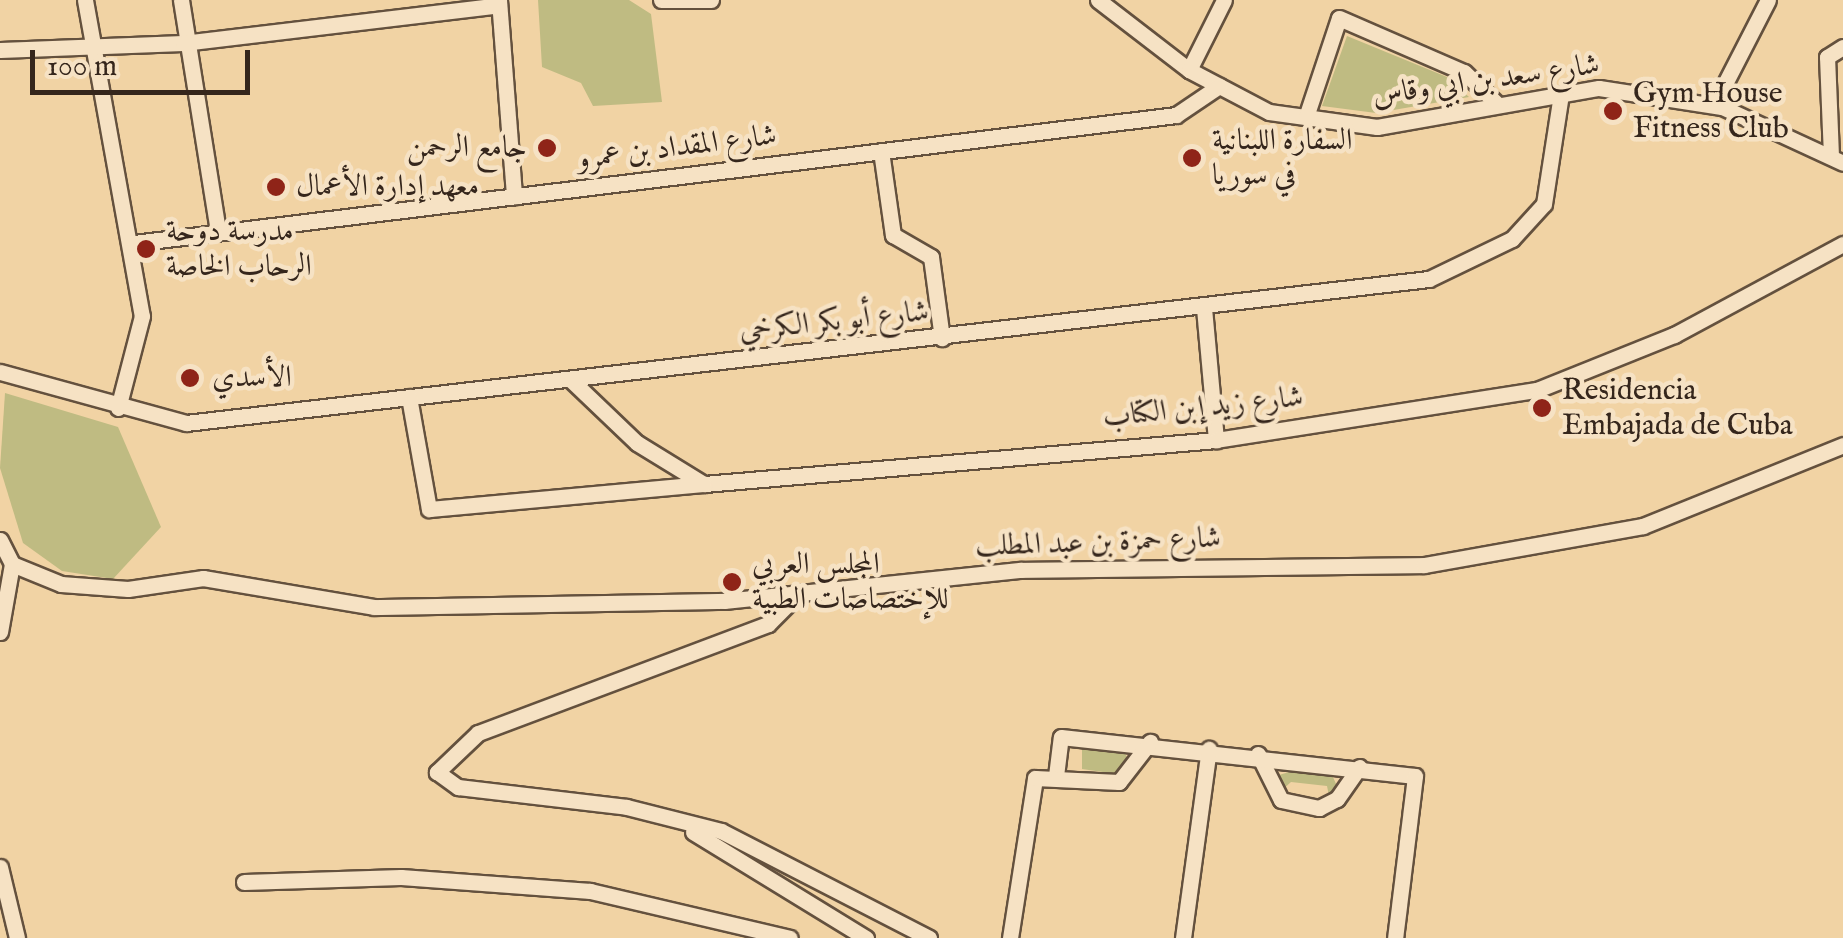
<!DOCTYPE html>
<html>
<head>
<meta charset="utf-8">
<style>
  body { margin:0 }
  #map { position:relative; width:1843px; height:938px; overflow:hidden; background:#f1d3a4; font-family:"IM FELL English",Amiri,serif }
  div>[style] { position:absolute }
  .green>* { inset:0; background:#bfbb82 }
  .roads { filter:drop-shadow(2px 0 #64513e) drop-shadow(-2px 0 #64513e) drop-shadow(0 2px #64513e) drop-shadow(0 -2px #64513e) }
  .minor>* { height:15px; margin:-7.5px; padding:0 7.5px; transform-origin:7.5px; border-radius:7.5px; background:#f6e2c4 }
  .dots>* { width:28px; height:28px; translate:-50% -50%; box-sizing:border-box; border:5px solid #f6e2c4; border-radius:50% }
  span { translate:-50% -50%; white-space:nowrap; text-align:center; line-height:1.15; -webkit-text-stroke:9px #f6e2c4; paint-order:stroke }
  .street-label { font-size:30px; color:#35261c }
  .poi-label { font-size:30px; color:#35261c }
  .left { translate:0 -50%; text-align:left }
  .right { translate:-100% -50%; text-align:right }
  .scale { position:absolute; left:30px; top:50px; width:220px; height:45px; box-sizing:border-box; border:5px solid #35261c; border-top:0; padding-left:12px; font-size:30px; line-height:35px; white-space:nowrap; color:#35261c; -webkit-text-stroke:8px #f6e2c4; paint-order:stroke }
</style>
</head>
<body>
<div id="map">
  <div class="green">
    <i style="clip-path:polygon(538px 0,629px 0,651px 14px,662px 102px,593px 106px,581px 83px,542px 67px)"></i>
    <i style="clip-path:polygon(1347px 36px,1447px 77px,1469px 97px,1376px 113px,1322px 106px)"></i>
    <i style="clip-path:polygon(5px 393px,118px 427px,161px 527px,113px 579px,62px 571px,23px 543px,0 468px)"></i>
    <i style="clip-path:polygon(1082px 749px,1125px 754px,1129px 760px,1117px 774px,1082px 769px)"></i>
    <i style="clip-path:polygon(1296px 770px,1332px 775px,1337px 786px,1329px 796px,1327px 786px,1291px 782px,1281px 791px,1279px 775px)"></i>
  </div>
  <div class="roads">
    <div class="minor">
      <i style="left:85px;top:0;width:321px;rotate:79.8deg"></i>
      <i style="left:142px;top:316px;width:95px;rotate:104.6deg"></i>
      <i style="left:181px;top:0;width:235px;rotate:80.9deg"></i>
      <i style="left:499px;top:0;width:197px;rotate:85.6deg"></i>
      <i style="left:661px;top:0;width:50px"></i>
      <i style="left:1098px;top:0;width:115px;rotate:37.6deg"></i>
      <i style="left:1189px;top:70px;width:90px;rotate:27.7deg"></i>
      <i style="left:1269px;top:112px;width:109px;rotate:7.9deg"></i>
      <i style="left:1377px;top:127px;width:225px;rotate:-10deg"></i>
      <i style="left:1599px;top:88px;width:124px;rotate:8.8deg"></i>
      <i style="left:1722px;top:107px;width:133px;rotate:24.8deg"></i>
      <i style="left:0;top:50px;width:183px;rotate:-2.2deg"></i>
      <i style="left:183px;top:43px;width:314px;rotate:-6.8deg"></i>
      <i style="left:1189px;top:70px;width:78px;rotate:-63.4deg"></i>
      <i style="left:1714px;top:105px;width:118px;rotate:-62.8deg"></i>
      <i style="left:1306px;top:117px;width:104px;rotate:-71.6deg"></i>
      <i style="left:1339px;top:18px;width:136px;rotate:23.4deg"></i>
      <i style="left:1464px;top:72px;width:47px;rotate:44.1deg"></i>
      <i style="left:881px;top:151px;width:85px;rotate:81.9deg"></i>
      <i style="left:893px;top:235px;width:44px;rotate:30.1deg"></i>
      <i style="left:931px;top:257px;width:82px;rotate:82.3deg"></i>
      <i style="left:1831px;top:156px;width:99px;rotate:-92.3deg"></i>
      <i style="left:1827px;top:57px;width:19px;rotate:-32deg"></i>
      <i style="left:134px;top:243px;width:1050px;rotate:-7deg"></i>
      <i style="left:1176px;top:115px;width:52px;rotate:-34deg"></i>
      <i style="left:1204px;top:308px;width:133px;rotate:84.8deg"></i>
      <i style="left:0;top:372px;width:193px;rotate:15.3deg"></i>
      <i style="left:186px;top:423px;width:1251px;rotate:-6.61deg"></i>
      <i style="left:1429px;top:279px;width:92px;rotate:-25.7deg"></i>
      <i style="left:1512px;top:239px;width:47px;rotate:-47.6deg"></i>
      <i style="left:1544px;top:204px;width:111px;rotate:-81.2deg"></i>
      <i style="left:571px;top:380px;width:91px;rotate:43.7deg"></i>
      <i style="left:637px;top:443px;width:79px;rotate:31.5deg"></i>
      <i style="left:704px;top:484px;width:514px;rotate:-4.91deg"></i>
      <i style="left:1216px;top:440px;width:325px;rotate:-8.9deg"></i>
      <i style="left:1537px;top:390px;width:148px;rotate:-21.9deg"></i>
      <i style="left:1674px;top:335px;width:192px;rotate:-28.3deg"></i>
      <i style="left:409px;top:397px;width:114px;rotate:79.9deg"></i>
      <i style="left:429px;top:509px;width:276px;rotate:-5.2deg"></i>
      <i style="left:0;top:540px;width:27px;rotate:63deg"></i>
      <i style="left:12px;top:564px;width:53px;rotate:22.2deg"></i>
      <i style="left:61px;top:584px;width:67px;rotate:4.3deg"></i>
      <i style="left:128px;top:589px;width:76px;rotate:-8.3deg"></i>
      <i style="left:203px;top:578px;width:173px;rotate:9.6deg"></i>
      <i style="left:374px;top:607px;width:350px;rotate:-1deg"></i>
      <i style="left:724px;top:601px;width:299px;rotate:-6deg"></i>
      <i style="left:1021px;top:570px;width:403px;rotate:-0.7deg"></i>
      <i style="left:1424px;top:565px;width:222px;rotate:-10.1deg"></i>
      <i style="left:1643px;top:526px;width:216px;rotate:-22deg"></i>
      <i style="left:799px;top:593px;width:44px;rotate:135deg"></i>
      <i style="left:768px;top:624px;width:310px;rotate:159.4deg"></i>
      <i style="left:478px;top:733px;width:57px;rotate:136.4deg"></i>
      <i style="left:437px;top:772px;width:26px;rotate:36deg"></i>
      <i style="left:458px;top:787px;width:170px;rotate:6.7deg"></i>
      <i style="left:627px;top:807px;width:97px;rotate:14.3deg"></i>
      <i style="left:721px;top:831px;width:234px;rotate:27.2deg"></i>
      <i style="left:0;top:632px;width:69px;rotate:-80deg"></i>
      <i style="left:1258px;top:754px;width:51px;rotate:63.4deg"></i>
      <i style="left:1281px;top:800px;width:39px;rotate:12deg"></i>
      <i style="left:1319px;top:808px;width:20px;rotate:-27deg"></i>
      <i style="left:1337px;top:799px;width:39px;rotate:-55deg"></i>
      <i style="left:1056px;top:776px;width:39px;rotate:-83deg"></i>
      <i style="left:1061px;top:737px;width:356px;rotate:6.3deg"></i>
      <i style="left:1415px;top:776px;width:163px;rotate:97deg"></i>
      <i style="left:693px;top:832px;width:203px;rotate:31.5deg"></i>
      <i style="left:0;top:867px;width:73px;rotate:76.5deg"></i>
      <i style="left:244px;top:882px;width:157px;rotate:-1.8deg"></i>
      <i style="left:401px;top:877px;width:190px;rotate:4.2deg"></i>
      <i style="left:590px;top:891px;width:205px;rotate:13.2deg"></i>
      <i style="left:1010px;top:938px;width:162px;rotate:-81.1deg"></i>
      <i style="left:1035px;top:778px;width:84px;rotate:2.7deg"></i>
      <i style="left:1119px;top:782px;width:51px;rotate:-52.2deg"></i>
      <i style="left:1183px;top:938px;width:191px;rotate:-82.2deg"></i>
    </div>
  </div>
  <div class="dots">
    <i style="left:1613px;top:111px;background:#8f2418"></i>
    <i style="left:547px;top:148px;background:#8f2418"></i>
    <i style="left:1192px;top:158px;background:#8f2418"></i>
    <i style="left:276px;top:187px;background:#8f2418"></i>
    <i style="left:146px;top:249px;background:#8f2418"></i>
    <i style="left:190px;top:378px;background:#8f2418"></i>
    <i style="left:1542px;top:408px;background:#8f2418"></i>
    <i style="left:732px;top:582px;background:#8f2418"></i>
  </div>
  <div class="street-label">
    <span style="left:1486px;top:81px;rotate:-8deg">شارع سعد بن ابي وقاس</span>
    <span style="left:677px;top:148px;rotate:-7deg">شارع المقداد بن عمرو</span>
    <span style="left:834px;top:322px;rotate:-6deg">شارع أبو بكر الكرخي</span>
    <span style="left:1203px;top:408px;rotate:-6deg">شارع زيد إبن الكتاب</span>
    <span style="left:1098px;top:543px;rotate:-2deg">شارع حمزة بن عبد المطلب</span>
  </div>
  <div class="poi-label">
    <span class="left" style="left:1633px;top:111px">Gym House<br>Fitness Club</span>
    <span class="left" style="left:1212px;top:158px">السفارة اللبنانية<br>في سوريا</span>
    <span class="right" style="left:527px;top:148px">جامع الرحمن</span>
    <span class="left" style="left:296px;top:187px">معهد إدارة الأعمال</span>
    <span class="left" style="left:166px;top:249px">مدرسة دوحة<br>الرحاب الخاصة</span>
    <span class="left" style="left:212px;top:378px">الأسدي</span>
    <span class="left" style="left:1562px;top:408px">Residencia<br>Embajada de Cuba</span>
    <span class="left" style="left:752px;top:582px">المجلس العربي<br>للإختصاصات الطبية</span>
  </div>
  <div class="scale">100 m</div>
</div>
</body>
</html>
